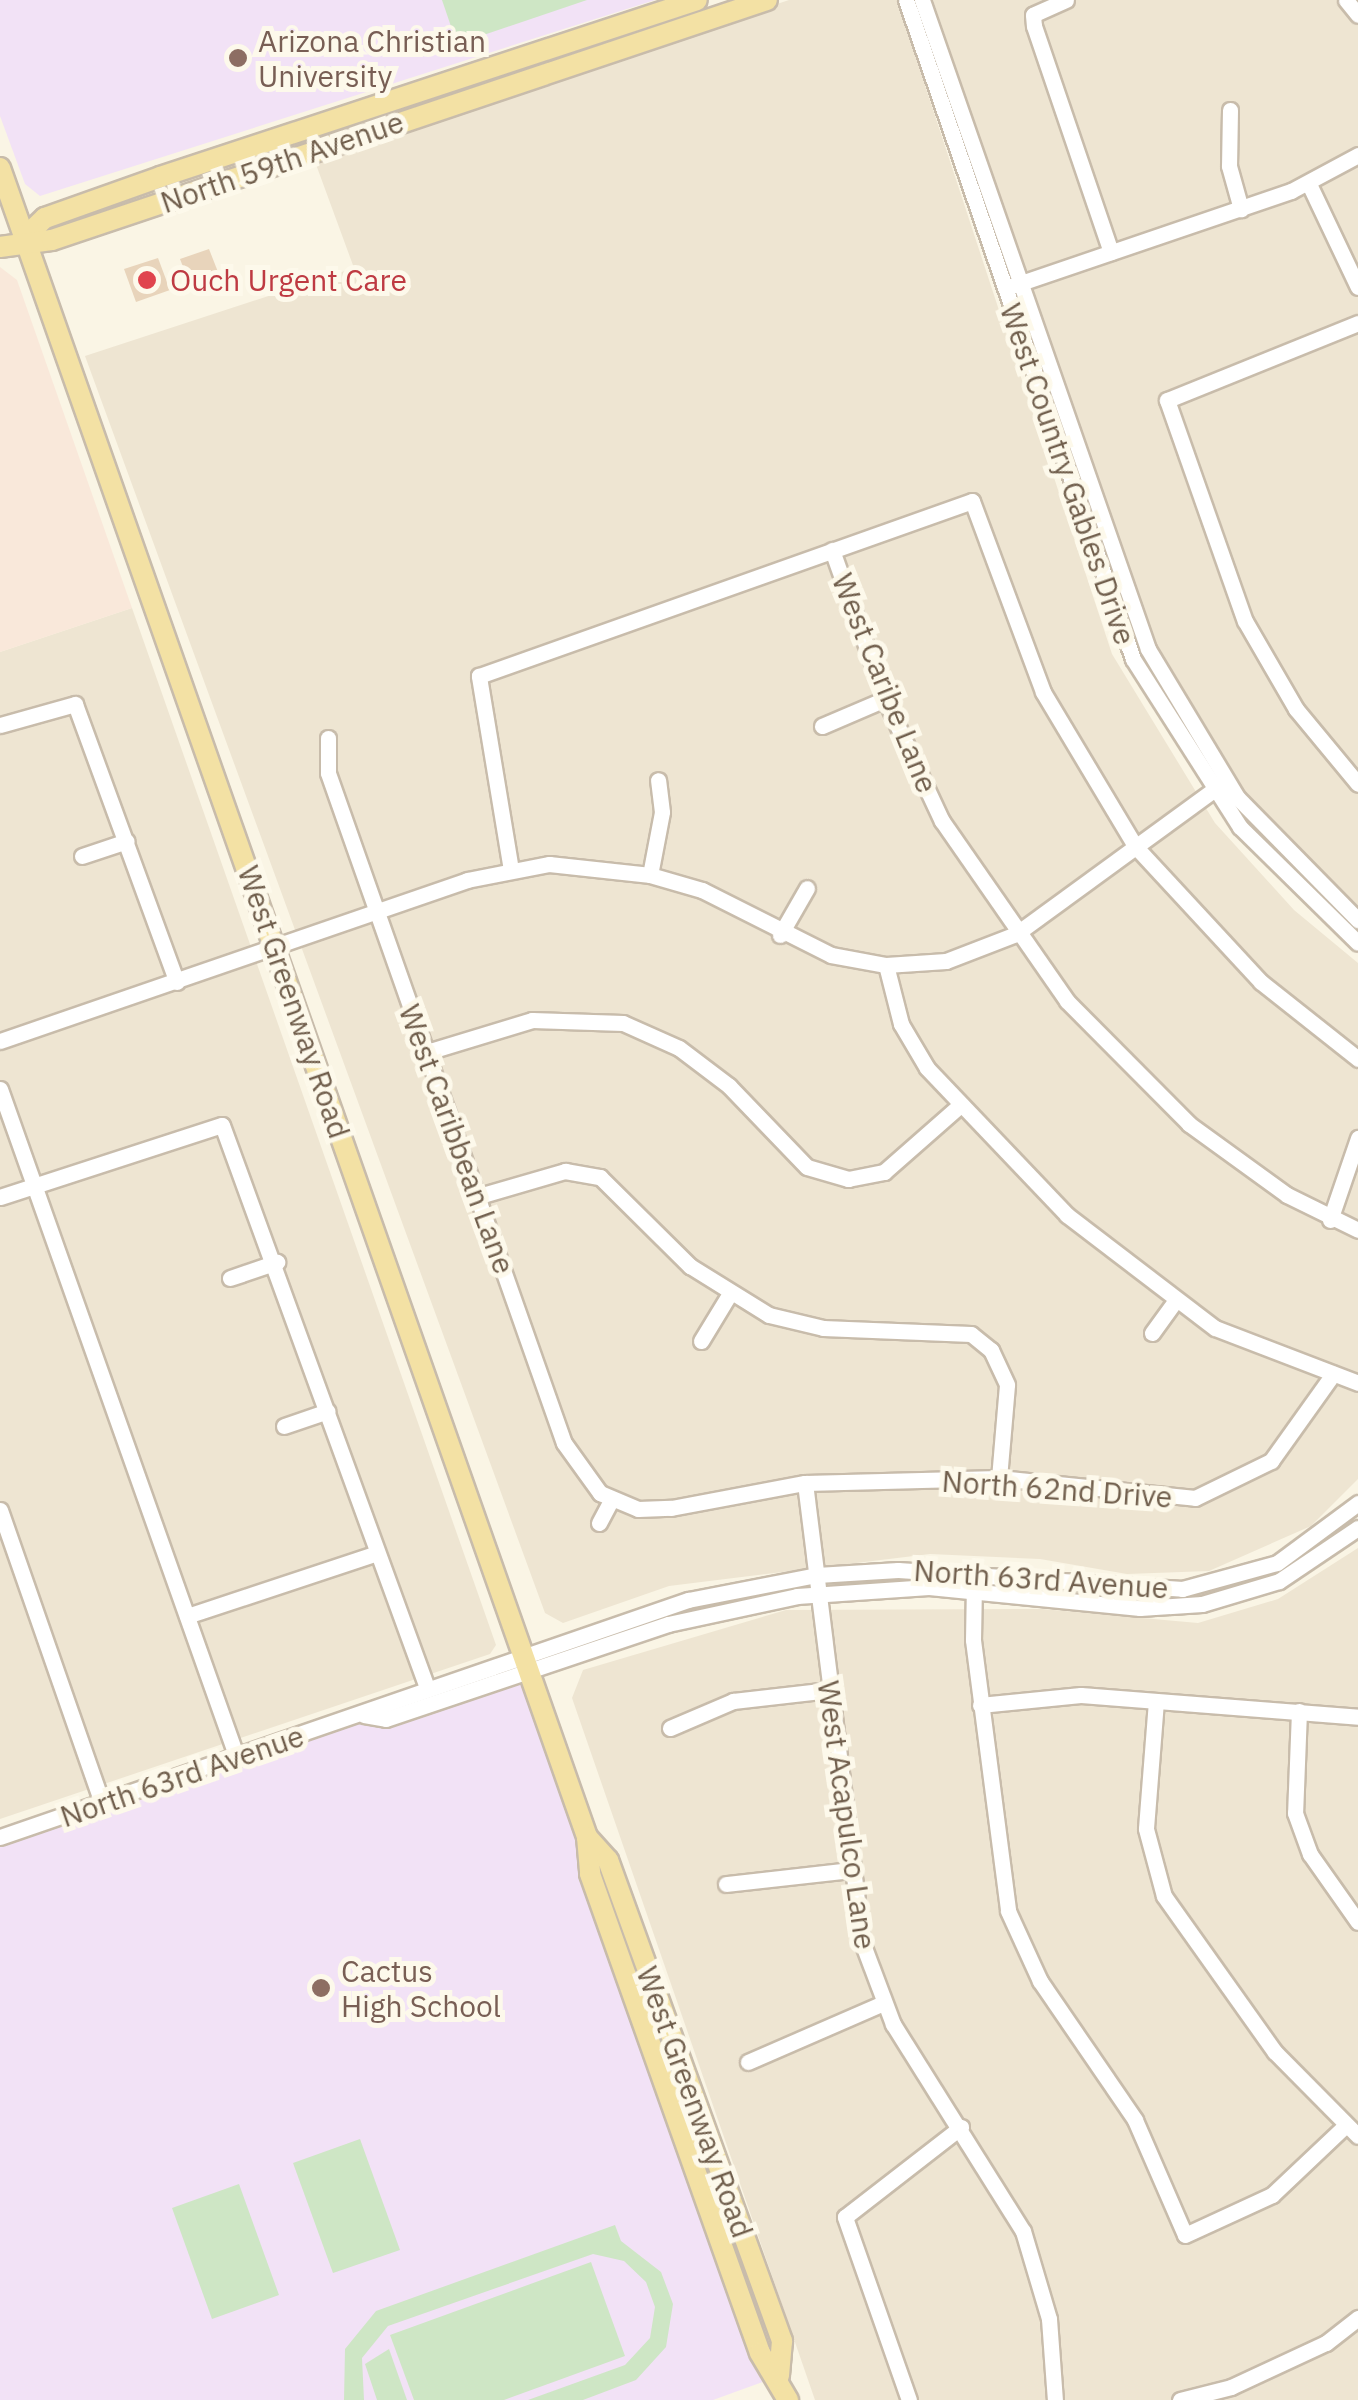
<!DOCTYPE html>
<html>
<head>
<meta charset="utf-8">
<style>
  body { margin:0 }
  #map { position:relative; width:1358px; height:2400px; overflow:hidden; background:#faf5e5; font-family:"IBM Plex Sans",sans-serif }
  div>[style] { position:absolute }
  .residential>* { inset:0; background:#eee5d2 }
  .commercial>* { inset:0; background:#f9e8da }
  .education>* { inset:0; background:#f2e2f6 }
  .green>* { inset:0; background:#cee6c5 }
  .building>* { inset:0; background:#e8d4bb }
  .roads { filter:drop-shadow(2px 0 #c8bcab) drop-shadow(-2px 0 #c8bcab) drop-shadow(0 2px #c8bcab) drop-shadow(0 -2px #c8bcab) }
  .minor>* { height:15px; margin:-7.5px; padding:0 7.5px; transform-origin:7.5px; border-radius:7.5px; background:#fff }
  .major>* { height:20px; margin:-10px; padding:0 10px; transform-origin:10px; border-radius:10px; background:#f3e1a4 }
  .dots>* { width:28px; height:28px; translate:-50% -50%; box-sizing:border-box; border:5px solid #fdf9eb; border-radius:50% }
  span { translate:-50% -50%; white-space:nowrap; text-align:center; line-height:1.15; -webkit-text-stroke:10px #fdf9eb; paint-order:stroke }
  .education-label { font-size:30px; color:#785e54 }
  .left { translate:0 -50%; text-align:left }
  .street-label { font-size:30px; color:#715f4d }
  .health-label { font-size:30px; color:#be3a42 }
</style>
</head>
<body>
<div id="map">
  <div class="residential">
    <i style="clip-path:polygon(789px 0,897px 0,1112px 654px,1215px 823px,1294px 910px,1358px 963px,1358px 1479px,1311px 1526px,1209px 1571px,1127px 1574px,1040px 1559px,930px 1554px,669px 1586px,563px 1623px,545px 1613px,85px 356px,354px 268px,314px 159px)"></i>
    <i style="clip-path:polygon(933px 0,1358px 0,1358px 909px,1246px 794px,1146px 626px)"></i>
    <i style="clip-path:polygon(132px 608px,496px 1645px,490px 1654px,0 1819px,0 652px)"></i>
    <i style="clip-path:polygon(1358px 1548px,1358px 2400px,815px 2400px,572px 1698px,583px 1670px,786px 1610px,1042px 1609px,1198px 1623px,1278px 1599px)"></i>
  </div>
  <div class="commercial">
    <i style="clip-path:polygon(0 267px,17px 280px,132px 608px,0 652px)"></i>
  </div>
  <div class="education">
    <i style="clip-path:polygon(0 0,655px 0,40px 196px,25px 184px,0 116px)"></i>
    <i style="clip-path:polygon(526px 1662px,779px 2376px,713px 2400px,0 2400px,0 1837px)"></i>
  </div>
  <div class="green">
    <i style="clip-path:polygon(442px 0,587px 0,457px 44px)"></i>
    <i style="clip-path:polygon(360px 2139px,400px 2250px,333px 2273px,293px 2163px)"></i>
    <i style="clip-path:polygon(239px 2184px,279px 2295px,212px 2319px,172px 2208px)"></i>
    <i style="clip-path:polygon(615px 2225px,621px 2241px,661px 2272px,673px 2304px,666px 2347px,636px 2380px,583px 2400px,528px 2400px,625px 2365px,650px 2338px,655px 2307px,646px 2282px,624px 2261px,593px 2254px,388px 2326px,362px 2358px,364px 2400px,344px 2400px,345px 2349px,376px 2311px)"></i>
    <i style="clip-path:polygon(591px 2262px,625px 2356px,504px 2400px,414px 2400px,390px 2335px)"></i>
    <i style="clip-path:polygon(389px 2349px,407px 2400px,377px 2400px,365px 2364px)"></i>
  </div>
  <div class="building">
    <i style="clip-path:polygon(209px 249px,218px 272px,189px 282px,180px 259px)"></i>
    <i style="clip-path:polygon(158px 258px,170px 290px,136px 302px,124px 269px)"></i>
  </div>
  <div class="roads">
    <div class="minor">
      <i style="left:906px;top:0;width:697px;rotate:70.99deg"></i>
      <i style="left:1133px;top:659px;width:199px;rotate:57.5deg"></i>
      <i style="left:1240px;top:827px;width:165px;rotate:44.5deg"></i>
      <i style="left:922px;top:0;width:687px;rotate:70.8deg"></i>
      <i style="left:1148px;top:649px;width:173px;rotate:59deg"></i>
      <i style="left:1237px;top:797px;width:173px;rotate:45.5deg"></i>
      <i style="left:1066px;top:0;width:36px;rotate:156deg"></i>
      <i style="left:1033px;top:15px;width:11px;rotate:85deg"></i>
      <i style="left:1034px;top:26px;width:239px;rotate:71.2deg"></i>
      <i style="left:1346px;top:0;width:19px;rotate:51deg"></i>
      <i style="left:1230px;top:110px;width:56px;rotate:91deg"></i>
      <i style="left:1229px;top:166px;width:45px;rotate:74.4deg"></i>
      <i style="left:1309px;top:184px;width:114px;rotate:64.6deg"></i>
      <i style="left:1012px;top:286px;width:295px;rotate:-18.8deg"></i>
      <i style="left:1291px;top:191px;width:76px;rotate:-28.2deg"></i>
      <i style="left:1358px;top:323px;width:206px;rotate:158deg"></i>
      <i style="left:1167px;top:400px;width:234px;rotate:70.6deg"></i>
      <i style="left:1245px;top:621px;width:102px;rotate:59.9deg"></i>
      <i style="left:1296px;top:709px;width:97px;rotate:50.4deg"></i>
      <i style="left:832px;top:550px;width:158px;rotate:70.4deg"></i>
      <i style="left:885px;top:699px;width:135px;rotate:65deg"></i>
      <i style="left:942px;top:821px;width:219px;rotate:55.2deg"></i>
      <i style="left:1067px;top:1001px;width:173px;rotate:45.2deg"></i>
      <i style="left:1189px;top:1124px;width:121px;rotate:35.9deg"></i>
      <i style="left:1287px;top:1195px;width:79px;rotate:26.2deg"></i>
      <i style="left:0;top:725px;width:78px;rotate:-15.6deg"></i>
      <i style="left:75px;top:704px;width:296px;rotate:69.9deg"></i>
      <i style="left:822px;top:726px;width:69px;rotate:-23.2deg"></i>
      <i style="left:328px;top:738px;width:35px;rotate:90deg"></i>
      <i style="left:328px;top:773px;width:710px;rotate:70.6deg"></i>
      <i style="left:564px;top:1443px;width:62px;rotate:54.2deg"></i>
      <i style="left:600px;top:1493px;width:41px;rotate:22.8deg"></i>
      <i style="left:638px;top:1509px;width:33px;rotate:-2deg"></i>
      <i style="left:671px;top:1508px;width:136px;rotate:-10.6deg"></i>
      <i style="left:805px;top:1483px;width:194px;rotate:-1.5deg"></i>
      <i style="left:999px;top:1478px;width:197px;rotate:5.8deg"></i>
      <i style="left:1195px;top:1498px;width:85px;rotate:-26deg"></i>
      <i style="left:1271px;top:1461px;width:107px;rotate:-54.5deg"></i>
      <i style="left:82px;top:856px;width:47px;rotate:-18.4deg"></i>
      <i style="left:511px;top:870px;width:197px;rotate:-99.4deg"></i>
      <i style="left:479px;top:676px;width:523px;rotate:-19.54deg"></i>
      <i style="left:972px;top:501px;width:204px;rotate:69.6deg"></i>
      <i style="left:1043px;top:692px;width:179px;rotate:59.1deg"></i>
      <i style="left:1135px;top:846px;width:185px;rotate:47.2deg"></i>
      <i style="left:1261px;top:982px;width:124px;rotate:38.4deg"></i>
      <i style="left:650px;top:875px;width:64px;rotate:-79.2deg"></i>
      <i style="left:662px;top:812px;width:32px;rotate:-97deg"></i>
      <i style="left:780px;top:935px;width:54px;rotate:-60.1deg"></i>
      <i style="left:886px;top:965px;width:61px;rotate:75.7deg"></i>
      <i style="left:901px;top:1024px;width:51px;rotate:59.4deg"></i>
      <i style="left:927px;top:1068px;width:203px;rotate:46.4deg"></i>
      <i style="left:1067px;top:1215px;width:186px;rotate:37.4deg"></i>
      <i style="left:1215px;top:1328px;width:153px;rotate:21deg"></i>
      <i style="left:0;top:1041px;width:494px;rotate:-19deg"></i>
      <i style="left:467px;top:880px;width:84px;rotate:-11deg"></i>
      <i style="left:549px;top:864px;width:102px;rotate:6.2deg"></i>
      <i style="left:650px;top:875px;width:54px;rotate:16.1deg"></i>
      <i style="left:702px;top:890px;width:144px;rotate:26.7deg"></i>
      <i style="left:831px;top:955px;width:56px;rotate:10.3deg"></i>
      <i style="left:886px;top:965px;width:60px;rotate:-3.8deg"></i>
      <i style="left:946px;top:961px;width:75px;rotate:-21.1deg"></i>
      <i style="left:1016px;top:934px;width:260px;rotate:-36.1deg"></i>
      <i style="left:427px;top:1052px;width:110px;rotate:-16.9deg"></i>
      <i style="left:532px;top:1020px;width:91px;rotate:1.9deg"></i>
      <i style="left:623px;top:1023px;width:61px;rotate:24.1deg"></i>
      <i style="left:679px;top:1048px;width:63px;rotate:37.2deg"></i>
      <i style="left:729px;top:1086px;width:112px;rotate:46.1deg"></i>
      <i style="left:807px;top:1167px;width:43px;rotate:16.3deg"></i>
      <i style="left:848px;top:1179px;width:37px;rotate:-11deg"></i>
      <i style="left:884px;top:1172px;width:100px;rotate:-41.3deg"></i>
      <i style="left:0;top:1089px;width:710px;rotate:70.49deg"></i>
      <i style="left:479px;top:1196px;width:90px;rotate:-16.2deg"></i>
      <i style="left:565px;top:1171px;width:36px;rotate:10deg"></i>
      <i style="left:600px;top:1177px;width:127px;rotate:44.7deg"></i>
      <i style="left:690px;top:1266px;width:93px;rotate:31.8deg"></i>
      <i style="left:769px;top:1315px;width:56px;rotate:13.5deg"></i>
      <i style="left:823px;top:1328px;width:148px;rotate:2.3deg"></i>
      <i style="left:971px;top:1334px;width:26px;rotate:39deg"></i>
      <i style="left:991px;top:1350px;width:38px;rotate:65deg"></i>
      <i style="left:1007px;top:1385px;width:93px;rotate:94.9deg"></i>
      <i style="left:0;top:1197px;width:233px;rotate:-18deg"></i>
      <i style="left:222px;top:1125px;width:596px;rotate:69.98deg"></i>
      <i style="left:1330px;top:1220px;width:87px;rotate:-71.1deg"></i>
      <i style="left:230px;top:1278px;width:50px;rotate:-18.8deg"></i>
      <i style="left:1152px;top:1333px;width:39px;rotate:-54deg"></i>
      <i style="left:701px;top:1341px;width:54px;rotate:-58.7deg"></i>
      <i style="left:284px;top:1426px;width:46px;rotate:-18.8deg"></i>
      <i style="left:805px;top:1483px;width:463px;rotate:82.9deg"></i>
      <i style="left:862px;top:1942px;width:88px;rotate:69.3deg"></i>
      <i style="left:893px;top:2024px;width:244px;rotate:57.9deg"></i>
      <i style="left:1023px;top:2231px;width:92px;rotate:73.5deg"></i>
      <i style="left:1049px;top:2319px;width:81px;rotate:85.8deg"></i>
      <i style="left:0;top:1510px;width:310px;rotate:70.8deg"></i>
      <i style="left:599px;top:1523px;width:26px;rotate:-62deg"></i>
      <i style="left:974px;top:1583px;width:57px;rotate:91deg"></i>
      <i style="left:973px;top:1640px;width:273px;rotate:82.6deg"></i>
      <i style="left:1008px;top:1911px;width:77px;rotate:65.4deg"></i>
      <i style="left:1040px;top:1981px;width:168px;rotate:55.6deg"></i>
      <i style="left:1135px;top:2120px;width:125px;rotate:66.5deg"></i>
      <i style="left:1185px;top:2235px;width:96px;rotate:-24.7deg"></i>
      <i style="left:1272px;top:2195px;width:102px;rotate:-43.4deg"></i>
      <i style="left:187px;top:1616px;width:200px;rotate:-18.3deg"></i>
      <i style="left:1156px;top:1701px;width:128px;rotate:94.5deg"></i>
      <i style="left:1146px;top:1829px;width:69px;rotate:75deg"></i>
      <i style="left:1164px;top:1896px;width:191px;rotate:54.6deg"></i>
      <i style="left:1275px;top:2052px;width:118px;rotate:45.3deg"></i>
      <i style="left:980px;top:1705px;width:101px;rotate:-5.7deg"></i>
      <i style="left:1081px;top:1695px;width:278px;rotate:4.5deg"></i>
      <i style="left:1299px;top:1711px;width:102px;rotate:92.2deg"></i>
      <i style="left:1295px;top:1813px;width:44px;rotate:69.9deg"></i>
      <i style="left:1310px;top:1854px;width:83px;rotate:54.8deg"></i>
      <i style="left:364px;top:1715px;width:22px;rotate:10deg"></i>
      <i style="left:386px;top:1719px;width:298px;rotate:-18.6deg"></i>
      <i style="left:668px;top:1624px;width:132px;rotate:-12.2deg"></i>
      <i style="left:797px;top:1596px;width:132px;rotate:-3.9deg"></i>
      <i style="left:929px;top:1587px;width:212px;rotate:5.7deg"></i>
      <i style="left:1140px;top:1608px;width:62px;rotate:-3.7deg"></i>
      <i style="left:1202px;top:1604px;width:80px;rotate:-16.6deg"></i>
      <i style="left:1279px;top:1581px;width:95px;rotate:-33.9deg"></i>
      <i style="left:670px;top:1728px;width:69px;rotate:-23.2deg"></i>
      <i style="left:733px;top:1701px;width:97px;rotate:-6.5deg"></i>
      <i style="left:0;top:1837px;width:728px;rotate:-19.01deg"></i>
      <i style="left:688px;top:1600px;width:131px;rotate:-11deg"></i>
      <i style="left:817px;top:1575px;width:81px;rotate:-3.5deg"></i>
      <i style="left:898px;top:1570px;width:285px;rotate:3.8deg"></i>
      <i style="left:1182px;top:1589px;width:98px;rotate:-15.3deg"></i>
      <i style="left:1277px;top:1563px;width:101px;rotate:-36.5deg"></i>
      <i style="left:726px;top:1884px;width:125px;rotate:-6.4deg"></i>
      <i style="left:748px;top:2062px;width:148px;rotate:-23.5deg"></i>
      <i style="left:909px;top:2400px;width:194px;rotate:-109.3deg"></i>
      <i style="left:845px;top:2217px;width:147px;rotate:-37.8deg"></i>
      <i style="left:1180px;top:2400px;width:53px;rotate:-14.3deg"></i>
      <i style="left:1231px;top:2387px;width:105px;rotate:-24.9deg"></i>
      <i style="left:1326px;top:2343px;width:41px;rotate:-38deg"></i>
    </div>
    <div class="major">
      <i style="left:0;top:168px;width:1769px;rotate:70.62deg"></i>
      <i style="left:587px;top:1837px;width:37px;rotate:85deg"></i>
      <i style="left:590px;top:1874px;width:508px;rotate:70.46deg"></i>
      <i style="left:760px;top:2353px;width:55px;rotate:59.2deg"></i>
      <i style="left:24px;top:238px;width:29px;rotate:-44deg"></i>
      <i style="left:45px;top:218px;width:122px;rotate:-19.6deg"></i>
      <i style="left:160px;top:177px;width:565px;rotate:-18.24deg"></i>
      <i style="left:0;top:247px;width:52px;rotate:-7.7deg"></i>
      <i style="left:52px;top:240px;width:754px;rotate:-18.56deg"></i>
      <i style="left:587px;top:1837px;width:31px;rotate:48deg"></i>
      <i style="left:608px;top:1860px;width:512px;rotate:70.11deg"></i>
      <i style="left:782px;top:2341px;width:35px;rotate:95deg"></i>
    </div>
  </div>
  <div class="dots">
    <i style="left:238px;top:58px;background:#8d6e63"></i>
    <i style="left:147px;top:280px;background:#e0444e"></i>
    <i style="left:321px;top:1988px;background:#8d6e63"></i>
  </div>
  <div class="education-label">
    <span class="left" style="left:258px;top:58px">Arizona Christian<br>University</span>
    <span class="left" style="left:341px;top:1988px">Cactus<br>High School</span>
  </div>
  <div class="street-label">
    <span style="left:282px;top:162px;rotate:-19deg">North 59th Avenue</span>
    <span style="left:1068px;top:474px;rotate:71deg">West Country Gables Drive</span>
    <span style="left:885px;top:683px;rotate:68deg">West Caribe Lane</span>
    <span style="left:294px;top:1002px;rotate:71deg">West Greenway Road</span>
    <span style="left:457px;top:1139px;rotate:70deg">West Caribbean Lane</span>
    <span style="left:1057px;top:1489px;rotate:4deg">North 62nd Drive</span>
    <span style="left:1041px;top:1579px;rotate:4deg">North 63rd Avenue</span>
    <span style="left:182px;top:1776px;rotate:-19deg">North 63rd Avenue</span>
    <span style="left:847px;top:1815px;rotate:82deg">West Acapulco Lane</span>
    <span style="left:695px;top:2102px;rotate:70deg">West Greenway Road</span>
  </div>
  <div class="health-label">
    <span class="left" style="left:170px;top:280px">Ouch Urgent Care</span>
  </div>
</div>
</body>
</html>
